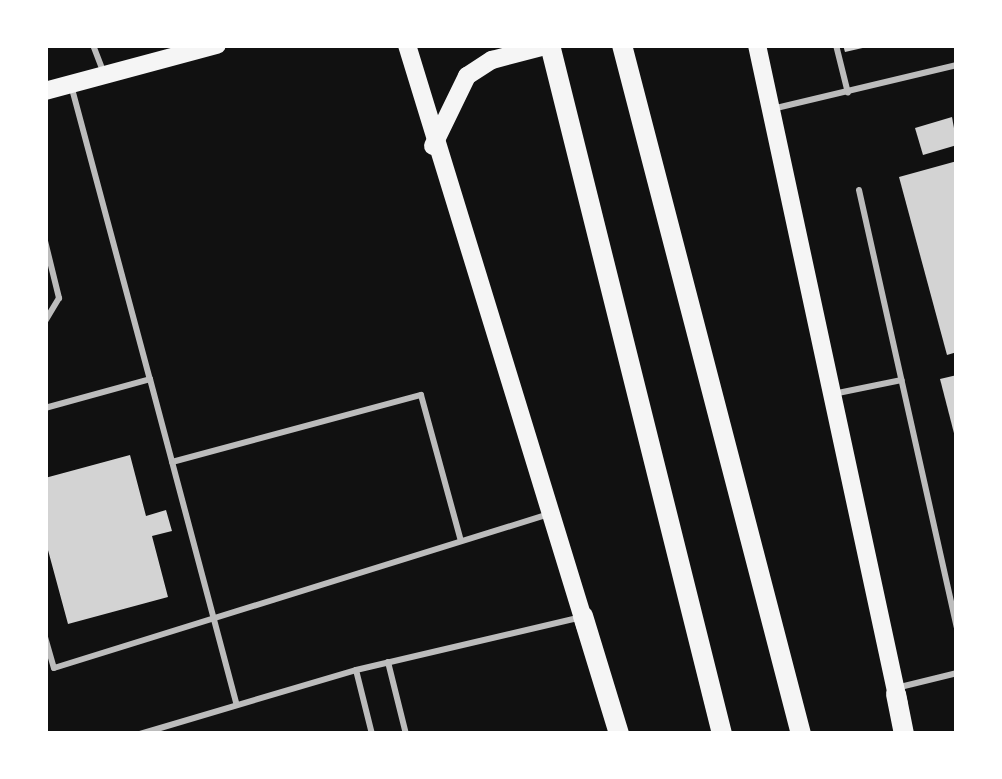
<!DOCTYPE html>
<html>
<head>
<meta charset="utf-8">
<style>
  body { margin:0 }
  #map { position:relative; width:1002px; height:779px; overflow:hidden; background:#111; font-family:Poppins,sans-serif }
  div>[style] { position:absolute }
  .building>* { inset:0; background:#d3d3d3 }
  .service>* { height:6px; margin:-3px; padding:0 3px; transform-origin:3px; border-radius:3px; background:#bcbcbc }
  .secondary>* { height:18px; margin:-9px; padding:0 9px; transform-origin:9px; border-radius:9px; background:#f5f5f5 }
  .motorway>* { height:20px; margin:-10px; padding:0 10px; transform-origin:10px; border-radius:10px; background:#f5f5f5 }
  span { translate:-50% -50%; white-space:nowrap; text-align:center; line-height:1.15; -webkit-text-stroke:10px #fff; paint-order:stroke }
  .frame { position:absolute; inset:0; border:48px solid #fff; pointer-events:none }
</style>
</head>
<body>
<div id="map">
  <div class="building">
    <i style="clip-path:polygon(843px 45px,867px 45px,867px 47px,845px 52px)"></i>
    <i style="clip-path:polygon(952px 117px,957px 145px,923px 155px,915px 128px)"></i>
    <i style="clip-path:polygon(957px 161px,957px 352px,947px 355px,899px 177px)"></i>
    <i style="clip-path:polygon(957px 375px,957px 441px,956px 441px,940px 379px)"></i>
    <i style="clip-path:polygon(130px 455px,146px 516px,166px 510px,172px 531px,152px 536px,168px 597px,68px 624px,45px 539px,45px 478px)"></i>
  </div>
  <div class="service">
    <i style="left:93px;top:45px;width:31px;rotate:69deg"></i>
    <i style="left:836px;top:45px;width:49px;rotate:76deg"></i>
    <i style="left:71px;top:85px;width:304px;rotate:75deg"></i>
    <i style="left:772px;top:109px;width:190px;rotate:-13.4deg"></i>
    <i style="left:859px;top:190px;width:448px;rotate:77.4deg"></i>
    <i style="left:45px;top:241px;width:59px;rotate:76.2deg"></i>
    <i style="left:59px;top:298px;width:27px;rotate:121deg"></i>
    <i style="left:833px;top:394px;width:70px;rotate:-11.5deg"></i>
    <i style="left:45px;top:408px;width:109px;rotate:-15.4deg"></i>
    <i style="left:150px;top:379px;width:337px;rotate:75.1deg"></i>
    <i style="left:172px;top:462px;width:258px;rotate:-15.1deg"></i>
    <i style="left:421px;top:395px;width:151px;rotate:74.7deg"></i>
    <i style="left:45px;top:637px;width:32px;rotate:74deg"></i>
    <i style="left:54px;top:668px;width:518px;rotate:-17.28deg"></i>
    <i style="left:388px;top:662px;width:74px;rotate:76deg"></i>
    <i style="left:356px;top:670px;width:66px;rotate:76deg"></i>
    <i style="left:896px;top:688px;width:63px;rotate:-13.8deg"></i>
    <i style="left:140px;top:734px;width:225px;rotate:-16.5deg"></i>
    <i style="left:356px;top:670px;width:232px;rotate:-13.2deg"></i>
  </div>
  <div class="secondary">
    <i style="left:407px;top:45px;width:610px;rotate:72.93deg"></i>
    <i style="left:757px;top:45px;width:675px;rotate:77.86deg"></i>
    <i style="left:45px;top:91px;width:178px;rotate:-15deg"></i>
    <i style="left:433px;top:146px;width:78px;rotate:-64.1deg"></i>
    <i style="left:467px;top:76px;width:30px;rotate:-33deg"></i>
    <i style="left:492px;top:60px;width:59px;rotate:-14.7deg"></i>
  </div>
  <div class="motorway">
    <i style="left:550px;top:45px;width:710px;rotate:75.98deg"></i>
    <i style="left:622px;top:45px;width:712px;rotate:75.44deg"></i>
    <i style="left:583px;top:616px;width:123px;rotate:73deg"></i>
    <i style="left:896px;top:694px;width:41px;rotate:78.7deg"></i>
  </div>
  <div class="frame"></div>
</div>
</body>
</html>
